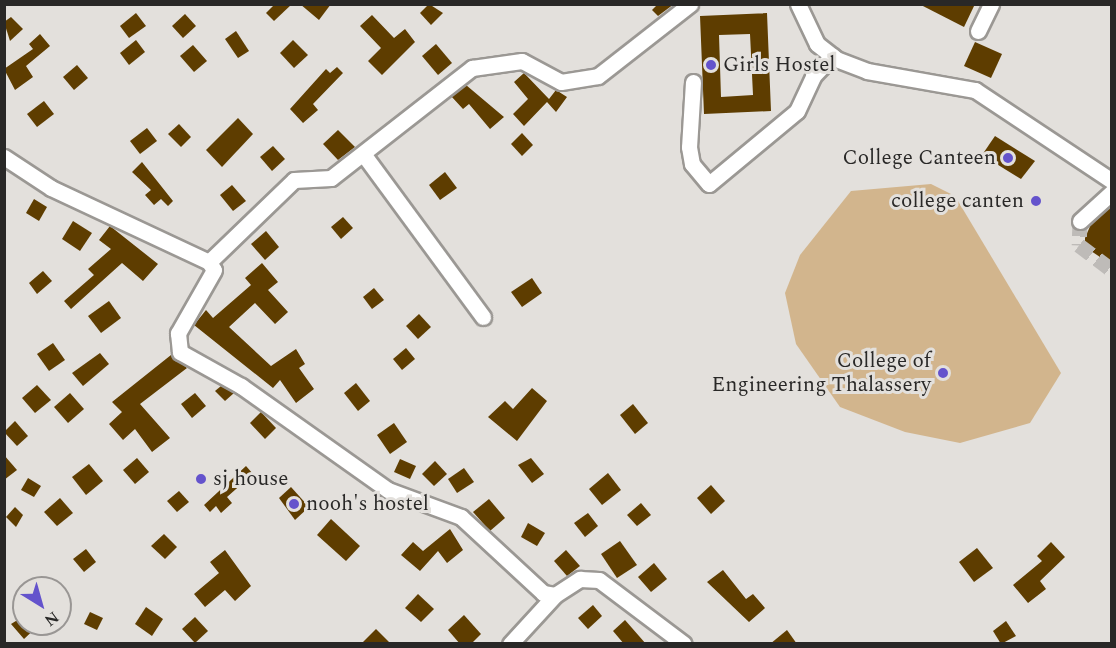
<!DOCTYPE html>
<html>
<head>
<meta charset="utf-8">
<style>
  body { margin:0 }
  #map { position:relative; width:1116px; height:648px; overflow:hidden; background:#e3e0dc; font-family:Spectral,serif }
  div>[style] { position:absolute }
  .green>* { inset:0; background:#d2b58d }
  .building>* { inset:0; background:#5e3d00 }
  .minor-tunnel>* { height:15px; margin-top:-7.5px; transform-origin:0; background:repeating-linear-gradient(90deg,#bebbb8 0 15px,transparent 0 23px) }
  .roads { filter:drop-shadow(2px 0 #9b9894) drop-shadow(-2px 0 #9b9894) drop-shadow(0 2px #9b9894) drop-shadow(0 -2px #9b9894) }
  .minor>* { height:15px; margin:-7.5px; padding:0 7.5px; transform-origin:7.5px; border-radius:7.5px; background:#fff }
  .dots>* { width:16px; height:16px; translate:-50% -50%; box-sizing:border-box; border:3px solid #e3e0dc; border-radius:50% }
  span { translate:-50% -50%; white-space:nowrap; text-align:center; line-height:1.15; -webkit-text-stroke:6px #e3e0dc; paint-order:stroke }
  .poi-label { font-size:21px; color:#292827 }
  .left { translate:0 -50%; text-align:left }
  .right { translate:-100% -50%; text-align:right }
  .frame { position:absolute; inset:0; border:6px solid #292827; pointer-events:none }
  .north { position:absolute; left:12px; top:576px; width:60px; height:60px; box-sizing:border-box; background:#e3e0dc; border:2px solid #999694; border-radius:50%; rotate:143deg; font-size:16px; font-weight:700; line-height:24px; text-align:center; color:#292827 }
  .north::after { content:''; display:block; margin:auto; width:21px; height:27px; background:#6453cc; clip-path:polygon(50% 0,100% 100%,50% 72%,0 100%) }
</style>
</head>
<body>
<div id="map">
  <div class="green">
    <i style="clip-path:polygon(931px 184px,955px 196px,1061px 373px,1030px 423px,960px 443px,905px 432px,840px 407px,796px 344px,785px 293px,800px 255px,851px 191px)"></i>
  </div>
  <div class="building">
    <i style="clip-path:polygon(275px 4px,292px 4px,274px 21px,266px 13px)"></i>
    <i style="clip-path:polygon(300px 4px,331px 4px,319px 20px)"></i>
    <i style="clip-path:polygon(429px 4px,443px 13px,431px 25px,420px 13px)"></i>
    <i style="clip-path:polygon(658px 4px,674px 4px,658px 16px,652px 10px)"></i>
    <i style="clip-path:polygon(919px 4px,975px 4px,964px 27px)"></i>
    <i style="clip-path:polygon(136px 13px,146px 26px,129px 38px,120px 26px)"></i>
    <i style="clip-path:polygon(evenodd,767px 13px,771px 111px,704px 114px,700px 16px,767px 13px,750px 34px,753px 95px,721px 97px,719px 35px,750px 34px)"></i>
    <i style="clip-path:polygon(185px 14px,196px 26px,183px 38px,172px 26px)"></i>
    <i style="clip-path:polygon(372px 15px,394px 38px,405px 29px,415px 42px,382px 75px,368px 61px,381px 48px,360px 26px)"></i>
    <i style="clip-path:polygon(11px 17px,23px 29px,10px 41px,4px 22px)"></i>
    <i style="clip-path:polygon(236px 31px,249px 51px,238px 58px,225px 39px)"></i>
    <i style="clip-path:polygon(40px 34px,50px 46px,26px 66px,33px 77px,15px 90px,4px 69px,33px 49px,29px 44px)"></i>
    <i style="clip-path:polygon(136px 40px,145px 52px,129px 65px,120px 53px)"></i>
    <i style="clip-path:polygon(293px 40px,308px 55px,294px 68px,280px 53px)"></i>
    <i style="clip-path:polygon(975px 42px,1002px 54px,991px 78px,964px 66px)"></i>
    <i style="clip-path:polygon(436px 44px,452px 63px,438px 75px,422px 56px)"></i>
    <i style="clip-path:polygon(193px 45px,207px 61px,194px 72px,180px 56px)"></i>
    <i style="clip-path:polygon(77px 65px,88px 78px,74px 90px,63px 77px)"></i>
    <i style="clip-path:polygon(337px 67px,343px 73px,313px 104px,318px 110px,303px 123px,290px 109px,326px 69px,330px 73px)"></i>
    <i style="clip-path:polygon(524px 73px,549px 99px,556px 90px,567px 97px,556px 112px,547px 102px,524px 126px,513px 114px,528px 99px,514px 82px)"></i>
    <i style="clip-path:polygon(466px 85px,504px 117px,490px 129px,469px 104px,463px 109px,451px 96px)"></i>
    <i style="clip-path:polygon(44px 101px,54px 114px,37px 127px,27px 114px)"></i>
    <i style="clip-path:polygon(238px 118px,253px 134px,222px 167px,206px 150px)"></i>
    <i style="clip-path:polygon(179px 124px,191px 137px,181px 147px,168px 134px)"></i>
    <i style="clip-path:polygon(147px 128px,157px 141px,140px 154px,130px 141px)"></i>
    <i style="clip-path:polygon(338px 130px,355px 147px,338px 160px,323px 144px)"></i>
    <i style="clip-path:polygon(522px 133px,533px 145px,522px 156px,511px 144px)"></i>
    <i style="clip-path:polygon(995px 136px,1035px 161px,1021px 179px,982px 155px)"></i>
    <i style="clip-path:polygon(273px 146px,285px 159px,272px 171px,260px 157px)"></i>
    <i style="clip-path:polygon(142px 162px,173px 201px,168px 206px,161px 199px,154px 205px,145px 195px,151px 190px,132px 172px)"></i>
    <i style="clip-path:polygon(445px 172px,457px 188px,440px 200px,429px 185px)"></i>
    <i style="clip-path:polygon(232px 185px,246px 201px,233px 211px,220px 195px)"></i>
    <i style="clip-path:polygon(34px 199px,47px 207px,39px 221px,26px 213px)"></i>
    <i style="clip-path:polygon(1112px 206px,1112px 265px,1085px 247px,1085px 238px,1091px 224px)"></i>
    <i style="clip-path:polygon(343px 217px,353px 228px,341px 239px,331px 227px)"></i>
    <i style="clip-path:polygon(73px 221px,92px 233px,80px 251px,62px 239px)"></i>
    <i style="clip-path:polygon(110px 226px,158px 264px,143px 281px,122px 263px,71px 309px,64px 301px,94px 275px,88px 269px,111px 249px,99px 240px)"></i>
    <i style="clip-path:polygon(266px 231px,279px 247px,265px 260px,251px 244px)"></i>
    <i style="clip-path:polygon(262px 263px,278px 282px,268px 290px,288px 312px,275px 324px,255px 303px,229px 327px,271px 366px,296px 349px,305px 364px,299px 368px,314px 389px,296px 403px,280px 380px,273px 388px,194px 325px,206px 310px,213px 318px,251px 285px,245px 278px)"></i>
    <i style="clip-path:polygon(43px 271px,52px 281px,37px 294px,29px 283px)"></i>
    <i style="clip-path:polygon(532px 278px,542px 293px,522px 307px,511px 292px)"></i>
    <i style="clip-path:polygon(374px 288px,384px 300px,372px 309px,363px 297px)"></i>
    <i style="clip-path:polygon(109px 301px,121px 318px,101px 333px,88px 316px)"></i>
    <i style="clip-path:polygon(419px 314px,431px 327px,418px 339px,406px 326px)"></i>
    <i style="clip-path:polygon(53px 343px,65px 360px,49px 371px,37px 354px)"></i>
    <i style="clip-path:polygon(406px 348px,415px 359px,402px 370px,393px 359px)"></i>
    <i style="clip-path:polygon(100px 353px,109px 364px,83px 386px,72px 373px)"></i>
    <i style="clip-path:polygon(171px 355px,187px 368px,140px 404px,170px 438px,152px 452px,135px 429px,123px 440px,109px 424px,122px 412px,112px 402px)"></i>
    <i style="clip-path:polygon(356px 383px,370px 401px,358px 411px,344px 393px)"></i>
    <i style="clip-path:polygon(37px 385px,51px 400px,35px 413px,22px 398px)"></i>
    <i style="clip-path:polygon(221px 386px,234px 393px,225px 401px,215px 391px)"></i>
    <i style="clip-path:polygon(532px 388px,547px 401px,517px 441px,488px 417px,505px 401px,513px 409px)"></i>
    <i style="clip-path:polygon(70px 393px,84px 409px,68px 423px,54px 407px)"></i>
    <i style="clip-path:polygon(195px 393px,206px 406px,192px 418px,181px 404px)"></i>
    <i style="clip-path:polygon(633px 404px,648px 423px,635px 434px,620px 415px)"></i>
    <i style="clip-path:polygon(261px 412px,276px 428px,265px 439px,250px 423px)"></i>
    <i style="clip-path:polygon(15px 421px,28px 436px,17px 446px,4px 432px)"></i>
    <i style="clip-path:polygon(394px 423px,407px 442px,390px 454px,377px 435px)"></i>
    <i style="clip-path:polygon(4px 455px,17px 470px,4px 480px)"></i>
    <i style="clip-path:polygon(137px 458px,149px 472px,135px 484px,123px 470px)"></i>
    <i style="clip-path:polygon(531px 458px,544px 474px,532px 483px,518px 465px)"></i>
    <i style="clip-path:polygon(400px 459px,416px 466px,410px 479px,394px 472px)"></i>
    <i style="clip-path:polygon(435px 461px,447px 474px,434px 486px,422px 474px)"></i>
    <i style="clip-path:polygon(89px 464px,103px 481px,86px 495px,72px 477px)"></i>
    <i style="clip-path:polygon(246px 466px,253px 474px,227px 497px,232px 503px,221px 513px,216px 506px,210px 512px,204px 505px)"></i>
    <i style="clip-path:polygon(464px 468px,474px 482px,457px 493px,448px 479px)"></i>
    <i style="clip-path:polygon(608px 473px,621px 490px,602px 505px,589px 489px)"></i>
    <i style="clip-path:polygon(28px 478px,41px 486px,34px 497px,21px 490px)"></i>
    <i style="clip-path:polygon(711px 485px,725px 501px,711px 514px,697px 498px)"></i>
    <i style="clip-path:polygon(291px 487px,309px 507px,295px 520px,279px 498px)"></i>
    <i style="clip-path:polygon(179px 491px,189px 502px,177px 512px,167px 501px)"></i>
    <i style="clip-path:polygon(60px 498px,73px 513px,57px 526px,44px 512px)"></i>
    <i style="clip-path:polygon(489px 499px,505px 518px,490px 531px,473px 512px)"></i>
    <i style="clip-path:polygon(641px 503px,651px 515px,637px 526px,627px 515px)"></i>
    <i style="clip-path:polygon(15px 507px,23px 515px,16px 527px,6px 517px)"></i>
    <i style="clip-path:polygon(588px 513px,598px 526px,585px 537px,574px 523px)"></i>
    <i style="clip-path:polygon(331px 519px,360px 546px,346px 561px,317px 535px)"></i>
    <i style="clip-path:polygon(528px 523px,545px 533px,537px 546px,521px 537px)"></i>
    <i style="clip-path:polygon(450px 529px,463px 550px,447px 563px,438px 551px,420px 571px,401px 555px,413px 542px,423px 551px)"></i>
    <i style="clip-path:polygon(164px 534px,177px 547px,165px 559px,151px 546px)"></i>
    <i style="clip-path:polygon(620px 541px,637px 565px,617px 578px,601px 554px)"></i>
    <i style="clip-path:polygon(1051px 542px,1065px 557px,1040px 581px,1046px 589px,1028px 603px,1013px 585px,1042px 561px,1037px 556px)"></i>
    <i style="clip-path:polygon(977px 548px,993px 568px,974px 582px,959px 562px)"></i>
    <i style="clip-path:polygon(86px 549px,96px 562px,84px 572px,73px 559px)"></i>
    <i style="clip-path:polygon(225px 550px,251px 586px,235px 601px,225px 590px,205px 607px,194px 594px,219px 573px,210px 562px)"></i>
    <i style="clip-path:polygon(566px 550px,580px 566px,567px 576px,554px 561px)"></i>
    <i style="clip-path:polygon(654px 563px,667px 579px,651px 592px,638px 577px)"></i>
    <i style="clip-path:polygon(723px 570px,746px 599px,753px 594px,765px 608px,749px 622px,707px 582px)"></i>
    <i style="clip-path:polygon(418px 594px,434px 609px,421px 622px,405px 608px)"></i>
    <i style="clip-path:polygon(593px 605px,602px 616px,588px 629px,578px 618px)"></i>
    <i style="clip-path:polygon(146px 607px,163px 619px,152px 636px,135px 624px)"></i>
    <i style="clip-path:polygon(90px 612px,103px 618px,97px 630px,84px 624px)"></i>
    <i style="clip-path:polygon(464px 615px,481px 634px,471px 644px,460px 644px,448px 630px)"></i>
    <i style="clip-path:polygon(24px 616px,24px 624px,40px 624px,24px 639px,11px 624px)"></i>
    <i style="clip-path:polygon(195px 617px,208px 631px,195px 643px,182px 629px)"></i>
    <i style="clip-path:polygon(625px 620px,646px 644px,624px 644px,613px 631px)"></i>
    <i style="clip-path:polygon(1006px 621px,1016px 636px,1001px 644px,993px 631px)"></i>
    <i style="clip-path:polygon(376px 629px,391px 644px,361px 644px)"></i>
    <i style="clip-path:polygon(787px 630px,797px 644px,770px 644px)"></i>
  </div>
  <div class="minor-tunnel">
    <i style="left:1080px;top:221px;width:24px;rotate:92deg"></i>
    <i style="left:1079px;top:245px;width:41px;rotate:37.1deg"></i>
  </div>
  <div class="roads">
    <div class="minor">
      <i style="left:798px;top:4px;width:44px;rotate:64.6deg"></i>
      <i style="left:817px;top:44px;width:24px;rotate:38deg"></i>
      <i style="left:836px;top:59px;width:33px;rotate:21deg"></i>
      <i style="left:867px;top:71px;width:110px;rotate:10deg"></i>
      <i style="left:975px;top:90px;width:164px;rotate:33.6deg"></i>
      <i style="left:978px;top:31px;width:30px;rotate:-64deg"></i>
      <i style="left:693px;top:82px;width:65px;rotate:93.5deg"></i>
      <i style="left:689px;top:147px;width:17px;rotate:80deg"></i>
      <i style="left:692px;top:164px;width:26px;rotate:50deg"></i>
      <i style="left:709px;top:184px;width:114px;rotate:-39.7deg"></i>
      <i style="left:797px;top:111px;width:38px;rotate:-65deg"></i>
      <i style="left:813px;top:76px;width:28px;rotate:-46deg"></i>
      <i style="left:364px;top:155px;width:201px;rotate:53.7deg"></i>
      <i style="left:4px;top:157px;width:56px;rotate:33.4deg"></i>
      <i style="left:51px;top:188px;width:174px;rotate:25.1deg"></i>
      <i style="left:209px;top:262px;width:9px;rotate:58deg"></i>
      <i style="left:214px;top:270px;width:73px;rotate:119.7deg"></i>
      <i style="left:178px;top:333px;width:19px;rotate:84deg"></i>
      <i style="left:180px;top:352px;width:70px;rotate:29.1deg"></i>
      <i style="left:241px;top:386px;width:180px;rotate:35.3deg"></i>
      <i style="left:388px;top:490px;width:78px;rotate:20.3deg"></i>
      <i style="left:461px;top:517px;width:112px;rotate:42.8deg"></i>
      <i style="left:543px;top:593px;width:12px;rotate:9deg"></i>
      <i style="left:555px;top:595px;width:30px;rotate:-33deg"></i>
      <i style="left:580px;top:579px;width:19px;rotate:3deg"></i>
      <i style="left:599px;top:580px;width:106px;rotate:37deg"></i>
      <i style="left:1080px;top:221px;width:43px;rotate:-42.2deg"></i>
      <i style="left:209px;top:262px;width:118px;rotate:-44deg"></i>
      <i style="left:294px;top:180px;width:37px;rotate:-3deg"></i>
      <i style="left:331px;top:178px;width:179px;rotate:-38deg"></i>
      <i style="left:472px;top:68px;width:50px;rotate:-8deg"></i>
      <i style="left:522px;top:61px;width:44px;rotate:28.3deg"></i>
      <i style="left:561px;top:82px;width:37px;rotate:-9deg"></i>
      <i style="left:598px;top:76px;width:117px;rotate:-38deg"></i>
      <i style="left:510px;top:644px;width:67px;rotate:-47.4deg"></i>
    </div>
  </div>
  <div class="dots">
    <i style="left:711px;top:65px;background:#6453cc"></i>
    <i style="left:1008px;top:158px;background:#6453cc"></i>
    <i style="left:1036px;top:201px;background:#6453cc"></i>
    <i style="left:943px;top:373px;background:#6453cc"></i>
    <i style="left:201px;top:479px;background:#6453cc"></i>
    <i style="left:294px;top:504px;background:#6453cc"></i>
  </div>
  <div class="poi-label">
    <span class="left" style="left:723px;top:65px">Girls Hostel</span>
    <span class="right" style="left:996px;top:158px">College Canteen</span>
    <span class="right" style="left:1024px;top:201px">college canten</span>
    <span class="right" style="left:931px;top:373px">College of<br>Engineering Thalassery</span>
    <span class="left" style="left:213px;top:479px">sj house</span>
    <span class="left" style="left:306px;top:504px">nooh's hostel</span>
  </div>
  <div class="frame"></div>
  <div class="north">N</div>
</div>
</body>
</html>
